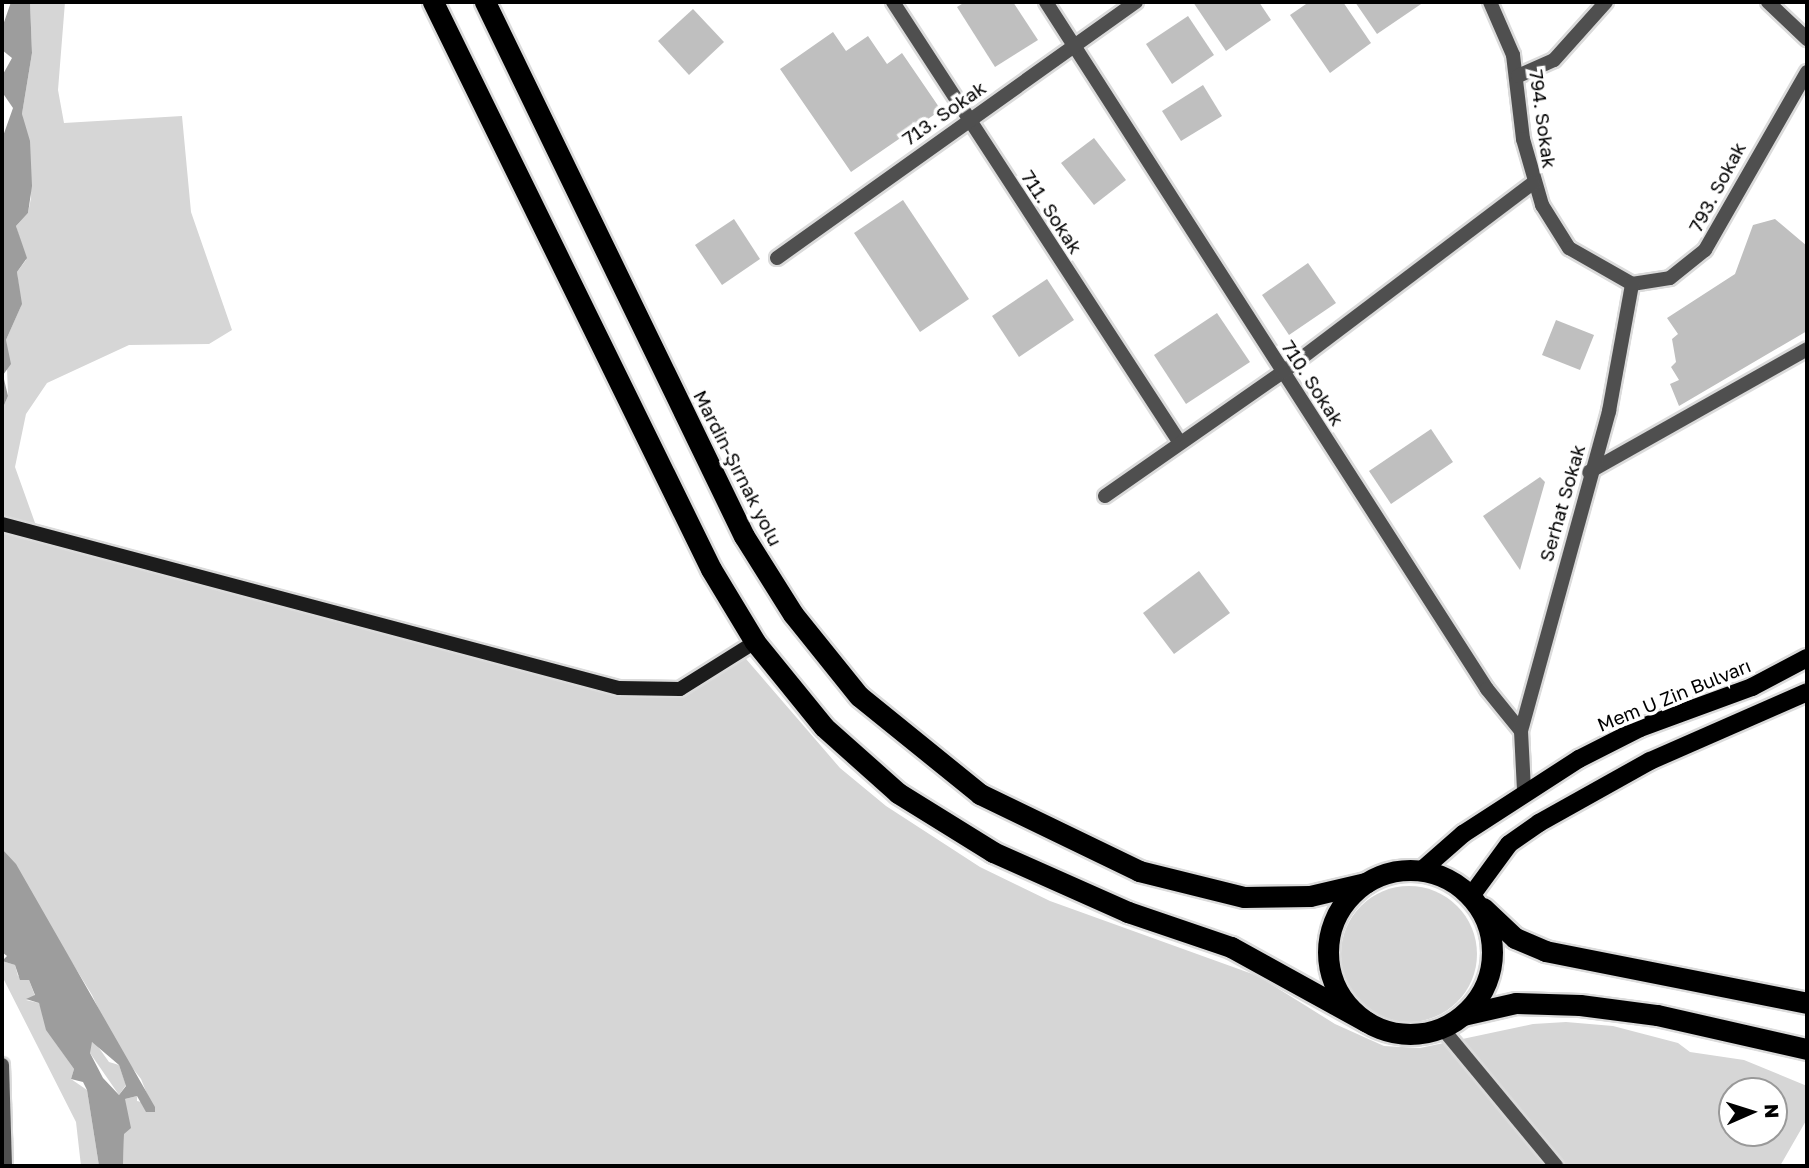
<!DOCTYPE html>
<html>
<head>
<meta charset="utf-8">
<style>
  body { margin:0 }
  #map { position:relative; width:1809px; height:1168px; overflow:hidden; background:#fff; font-family:"Golos Text",sans-serif }
  div>[style] { position:absolute }
  .green>* { inset:0; background:#d6d6d6 }
  .round { border-radius:50% }
  .water>* { inset:0; background:#9d9d9d }
  .building>* { inset:0; background:#bfbfbf }
  .roads { filter:drop-shadow(2px 0 #dbdbdb) drop-shadow(-2px 0 #dbdbdb) drop-shadow(0 2px #dbdbdb) drop-shadow(0 -2px #dbdbdb) }
  .street>* { height:14px; margin:-7px; padding:0 7px; transform-origin:7px; border-radius:7px; background:#4f4f4f }
  .secondary>* { height:14px; margin:-7px; padding:0 7px; transform-origin:7px; border-radius:7px; background:#1c1c1c }
  .primary>* { height:18px; margin:-9px; padding:0 9px; transform-origin:9px; border-radius:9px; background:#000 }
  .highway>* { height:21px; margin:-10.5px; padding:0 10.5px; transform-origin:10.5px; border-radius:10.5px; background:#000 }
  .highway>.ring { margin:-10.5px; padding:0; box-sizing:content-box; background:none; border:21px solid #000; border-radius:50% }
  span { translate:-50% -50%; white-space:nowrap; text-align:center; line-height:1.15; -webkit-text-stroke:7px #fff; paint-order:stroke }
  .street-label { font-size:19px; color:#000 }
  .frame { position:absolute; inset:0; border:4px solid #000; pointer-events:none }
  .north { position:absolute; left:1718px; top:1077px; width:70px; height:70px; box-sizing:border-box; background:#fff; border:2px solid #999; border-radius:50%; rotate:87deg; font-size:19px; font-weight:700; line-height:28px; text-align:center; color:#000 }
  .north::after { content:''; display:block; margin:auto; width:24px; height:32px; background:#000; clip-path:polygon(50% 0,100% 100%,50% 72%,0 100%) }
</style>
</head>
<body>
<div id="map">
  <div class="green">
    <i style="clip-path:polygon(evenodd,30px 2px,65px 2px,58px 90px,64px 123px,182px 116px,191px 212px,232px 330px,209px 344px,129px 345px,47px 383px,26px 414px,15px 467px,39px 534px,662px 693px,740px 652px,840px 768px,886px 806px,980px 867px,1050px 901px,1258px 976px,1335px 1024px,1384px 1046px,1420px 1048px,1533px 1024px,1566px 1022px,1613px 1026px,1678px 1043px,1690px 1052px,1744px 1060px,1807px 1086px,1807px 1119px,1780px 1166px,123px 1166px,125px 1099px,137px 1096px,137px 1101px,151px 1104px,141px 1079px,116px 1047px,92px 995px,2px 849px,2px 410px,8px 396px,6px 340px,21px 306px,17px 272px,26px 260px,16px 226px,28px 213px,31px 198px,22px 114px,32px 53px,30px 2px,1732px 1091px,1774px 1091px,1774px 1133px,1732px 1133px,1732px 1091px)"></i>
    <i class="round" style="left:1341px;top:886px;width:136px;height:136px"></i>
    <i style="clip-path:polygon(2px 961px,15px 965px,18px 976px,29px 980px,35px 996px,26px 1000px,39px 1003px,55px 1042px,74px 1069px,71px 1079px,87px 1090px,99px 1166px,81px 1166px,76px 1122px,2px 976px)"></i>
    <i style="clip-path:polygon(94px 1041px,109px 1062px,119px 1065px,126px 1085px,119px 1095px,90px 1053px,89px 1045px)"></i>
  </div>
  <div class="water">
    <i style="clip-path:polygon(11px 2px,30px 2px,32px 53px,22px 114px,30px 141px,32px 186px,28px 213px,16px 226px,27px 258px,17px 272px,22px 304px,6px 340px,11px 364px,3px 375px,8px 396px,2px 410px,2px 139px,13px 108px,2px 92px,2px 76px,12px 58px,2px 50px,2px 28px)"></i>
    <i style="clip-path:polygon(evenodd,2px 849px,16px 864px,155px 1107px,155px 1112px,146px 1112px,137px 1096px,125px 1099px,131px 1128px,124px 1134px,123px 1166px,99px 1166px,87px 1090px,83px 1082px,71px 1079px,74px 1069px,46px 1030px,39px 1003px,26px 999px,35px 995px,29px 980px,20px 980px,15px 965px,2px 961px,7px 956px,2px 952px,2px 849px,92px 1042px,119px 1065px,126px 1086px,119px 1095px,103px 1078px,90px 1053px,92px 1042px)"></i>
  </div>
  <div class="building">
    <i style="clip-path:polygon(965px 2px,1013px 2px,1038px 40px,995px 67px,957px 7px)"></i>
    <i style="clip-path:polygon(1193px 2px,1259px 2px,1271px 20px,1226px 51px)"></i>
    <i style="clip-path:polygon(1309px 2px,1343px 2px,1371px 43px,1330px 73px,1290px 15px)"></i>
    <i style="clip-path:polygon(1355px 2px,1424px 2px,1377px 34px)"></i>
    <i style="clip-path:polygon(693px 9px,724px 42px,689px 75px,658px 41px)"></i>
    <i style="clip-path:polygon(1188px 16px,1214px 55px,1172px 84px,1146px 44px)"></i>
    <i style="clip-path:polygon(833px 32px,846px 51px,868px 36px,887px 64px,902px 53px,941px 110px,851px 172px,780px 69px)"></i>
    <i style="clip-path:polygon(1203px 85px,1222px 116px,1181px 141px,1162px 111px)"></i>
    <i style="clip-path:polygon(1094px 138px,1126px 180px,1094px 205px,1061px 163px)"></i>
    <i style="clip-path:polygon(903px 200px,969px 299px,920px 332px,854px 233px)"></i>
    <i style="clip-path:polygon(734px 219px,760px 259px,722px 285px,695px 245px)"></i>
    <i style="clip-path:polygon(1775px 219px,1807px 246px,1807px 331px,1679px 406px,1670px 384px,1679px 380px,1671px 367px,1676px 362px,1672px 339px,1678px 334px,1667px 318px,1735px 274px,1753px 225px)"></i>
    <i style="clip-path:polygon(1308px 263px,1336px 303px,1289px 335px,1262px 295px)"></i>
    <i style="clip-path:polygon(1047px 279px,1074px 320px,1019px 357px,992px 316px)"></i>
    <i style="clip-path:polygon(1217px 313px,1250px 362px,1186px 404px,1154px 355px)"></i>
    <i style="clip-path:polygon(1556px 320px,1594px 335px,1580px 370px,1542px 355px)"></i>
    <i style="clip-path:polygon(1431px 429px,1453px 462px,1391px 504px,1369px 471px)"></i>
    <i style="clip-path:polygon(1540px 477px,1545px 482px,1520px 570px,1483px 516px)"></i>
    <i style="clip-path:polygon(1199px 571px,1230px 613px,1174px 654px,1143px 613px)"></i>
  </div>
  <div class="roads">
    <div class="street">
      <i style="left:893px;top:2px;width:526px;rotate:56.94deg"></i>
      <i style="left:1046px;top:2px;width:816px;rotate:57.3deg"></i>
      <i style="left:1487px;top:689px;width:54px;rotate:51deg"></i>
      <i style="left:1521px;top:731px;width:60px;rotate:87.1deg"></i>
      <i style="left:1490px;top:2px;width:58px;rotate:66.5deg"></i>
      <i style="left:1513px;top:55px;width:85px;rotate:83.2deg"></i>
      <i style="left:1523px;top:139px;width:69px;rotate:73.9deg"></i>
      <i style="left:1542px;top:205px;width:51px;rotate:57.9deg"></i>
      <i style="left:1569px;top:248px;width:73px;rotate:29.7deg"></i>
      <i style="left:1632px;top:284px;width:38px;rotate:-9deg"></i>
      <i style="left:1670px;top:278px;width:45px;rotate:-38.7deg"></i>
      <i style="left:1705px;top:250px;width:205px;rotate:-60.2deg"></i>
      <i style="left:1768px;top:2px;width:54px;rotate:43.5deg"></i>
      <i style="left:1518px;top:76px;width:39px;rotate:-24deg"></i>
      <i style="left:1554px;top:60px;width:78px;rotate:-48.1deg"></i>
      <i style="left:777px;top:258px;width:441px;rotate:-35.5deg"></i>
      <i style="left:1589px;top:472px;width:250px;rotate:-29.4deg"></i>
      <i style="left:1105px;top:496px;width:217px;rotate:-34.9deg"></i>
      <i style="left:1283px;top:372px;width:313px;rotate:-37.1deg"></i>
      <i style="left:1521px;top:731px;width:332px;rotate:-74.6deg"></i>
      <i style="left:1609px;top:411px;width:129px;rotate:-79.7deg"></i>
      <i style="left:1442px;top:1028px;width:179px;rotate:50.4deg"></i>
      <i style="left:2px;top:1065px;width:101px;rotate:88.3deg"></i>
    </div>
    <div class="secondary">
      <i style="left:2px;top:524px;width:638px;rotate:14.89deg"></i>
      <i style="left:619px;top:688px;width:61px;rotate:0.9deg"></i>
      <i style="left:680px;top:689px;width:89px;rotate:-32.1deg"></i>
    </div>
    <div class="primary">
      <i style="left:1422px;top:870px;width:55px;rotate:-41.3deg"></i>
      <i style="left:1463px;top:834px;width:138px;rotate:-32.9deg"></i>
      <i style="left:1579px;top:759px;width:68px;rotate:-26.9deg"></i>
      <i style="left:1640px;top:728px;width:119px;rotate:-20.1deg"></i>
      <i style="left:1752px;top:687px;width:62px;rotate:-27.8deg"></i>
      <i style="left:1471px;top:896px;width:64px;rotate:-53.8deg"></i>
      <i style="left:1509px;top:844px;width:37px;rotate:-35deg"></i>
      <i style="left:1539px;top:823px;width:127px;rotate:-29.2deg"></i>
      <i style="left:1650px;top:761px;width:171px;rotate:-23.7deg"></i>
    </div>
    <div class="highway">
      <i style="left:433px;top:2px;width:631px;rotate:63.88deg"></i>
      <i style="left:711px;top:569px;width:85px;rotate:58.9deg"></i>
      <i style="left:755px;top:642px;width:109px;rotate:50.9deg"></i>
      <i style="left:824px;top:727px;width:99px;rotate:41.7deg"></i>
      <i style="left:898px;top:793px;width:112px;rotate:31.8deg"></i>
      <i style="left:993px;top:852px;width:148px;rotate:24deg"></i>
      <i style="left:1128px;top:912px;width:109px;rotate:18.8deg"></i>
      <i style="left:1231px;top:947px;width:155px;rotate:28.9deg"></i>
      <i style="left:485px;top:2px;width:593px;rotate:64.13deg"></i>
      <i style="left:744px;top:536px;width:92px;rotate:57.9deg"></i>
      <i style="left:793px;top:614px;width:105px;rotate:51.2deg"></i>
      <i style="left:859px;top:696px;width:156px;rotate:39deg"></i>
      <i style="left:980px;top:794px;width:177px;rotate:25.8deg"></i>
      <i style="left:1139px;top:871px;width:108px;rotate:13.9deg"></i>
      <i style="left:1244px;top:897px;width:66px;rotate:-0.9deg"></i>
      <i style="left:1310px;top:896px;width:57px;rotate:-13.3deg"></i>
      <i class="ring" style="left:1328px;top:870px;width:143px;height:143px"></i>
      <i style="left:1483px;top:908px;width:44px;rotate:43.2deg"></i>
      <i style="left:1515px;top:938px;width:33px;rotate:23deg"></i>
      <i style="left:1545px;top:951px;width:267px;rotate:11.2deg"></i>
      <i style="left:1463px;top:1015px;width:54px;rotate:-12.8deg"></i>
      <i style="left:1516px;top:1003px;width:64px;rotate:1.8deg"></i>
      <i style="left:1580px;top:1005px;width:78px;rotate:7.4deg"></i>
      <i style="left:1657px;top:1015px;width:154px;rotate:12.8deg"></i>
    </div>
  </div>
  <div class="street-label">
    <span style="left:944px;top:113px;rotate:-35deg">713. Sokak</span>
    <span style="left:1543px;top:119px;rotate:82deg">794. Sokak</span>
    <span style="left:1717px;top:187px;rotate:-62deg">793. Sokak</span>
    <span style="left:1052px;top:212px;rotate:57deg">711. Sokak</span>
    <span style="left:1313px;top:383px;rotate:57deg">710. Sokak</span>
    <span style="left:738px;top:468px;rotate:63deg">Mardin-Şırnak yolu</span>
    <span style="left:1562px;top:503px;rotate:-74deg">Serhat Sokak</span>
    <span style="left:1674px;top:695px;rotate:-22deg">Mem U Zin Bulvarı</span>
  </div>
  <div class="frame"></div>
  <div class="north">N</div>
</div>
</body>
</html>
